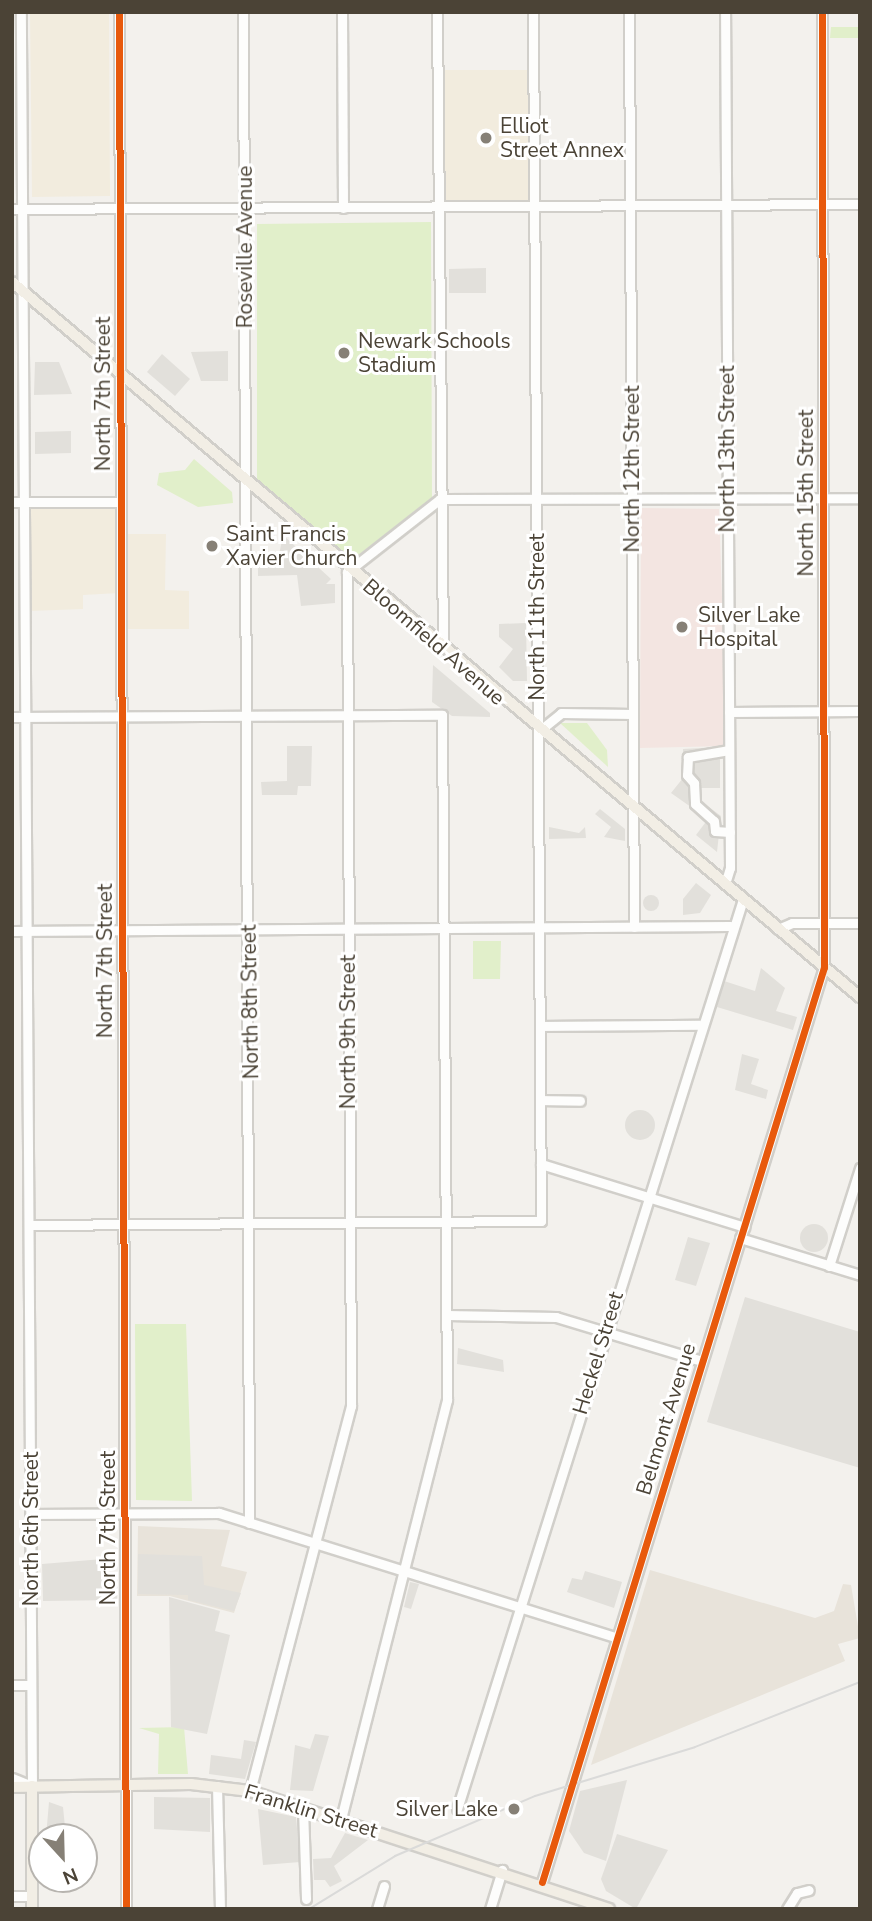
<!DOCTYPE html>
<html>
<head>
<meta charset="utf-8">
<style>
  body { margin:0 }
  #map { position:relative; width:872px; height:1921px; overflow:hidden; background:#f3f1ed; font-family:"Nunito Sans",sans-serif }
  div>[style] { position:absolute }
  .residential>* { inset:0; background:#e8e3da }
  .education>* { inset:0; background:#f2ecde }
  .medical>* { inset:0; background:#f3e5e1 }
  .green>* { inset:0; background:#e1efca }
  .parking>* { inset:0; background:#e2e0db }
  .round { border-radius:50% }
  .roads { filter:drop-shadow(2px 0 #d1cfca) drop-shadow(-2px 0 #d1cfca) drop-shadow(0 2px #d1cfca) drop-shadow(0 -2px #d1cfca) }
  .minor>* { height:9px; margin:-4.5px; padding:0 4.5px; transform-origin:4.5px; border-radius:4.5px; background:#fdfdfc }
  .major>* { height:10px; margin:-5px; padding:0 5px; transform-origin:5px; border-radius:5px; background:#f2eee5 }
  .tram>* { height:2px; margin:-1px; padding:0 1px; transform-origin:1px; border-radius:1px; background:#dadad9 }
  .cycleway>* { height:7px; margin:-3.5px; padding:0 3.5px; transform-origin:3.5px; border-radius:3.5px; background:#e8590c }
  .dots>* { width:19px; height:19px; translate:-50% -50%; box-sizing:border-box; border:4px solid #fff; border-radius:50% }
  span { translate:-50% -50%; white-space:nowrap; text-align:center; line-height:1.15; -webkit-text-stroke:6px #fff; paint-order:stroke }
  .poi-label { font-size:21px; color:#4b4336 }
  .left { translate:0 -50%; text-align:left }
  .right { translate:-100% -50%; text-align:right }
  .street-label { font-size:21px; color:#4b4336 }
  .frame { position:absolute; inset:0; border:14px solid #4b4336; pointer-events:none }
  .north { position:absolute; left:28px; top:1823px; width:70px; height:70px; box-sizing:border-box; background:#fff; border:2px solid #b7b4af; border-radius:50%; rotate:158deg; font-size:19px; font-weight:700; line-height:28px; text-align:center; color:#4b4336 }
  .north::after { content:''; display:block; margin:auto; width:24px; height:32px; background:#868076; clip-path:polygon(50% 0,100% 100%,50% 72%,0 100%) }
</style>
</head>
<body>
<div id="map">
  <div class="residential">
    <i style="clip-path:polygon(138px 1526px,230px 1530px,221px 1566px,247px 1572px,234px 1613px,170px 1596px,137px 1596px)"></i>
    <i style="clip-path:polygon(650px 1570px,815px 1618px,834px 1611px,843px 1584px,851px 1585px,860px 1638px,838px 1644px,845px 1661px,591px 1765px)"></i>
  </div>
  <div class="education">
    <i style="clip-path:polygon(30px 12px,109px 12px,110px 196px,32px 197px)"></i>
    <i style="clip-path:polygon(439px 70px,531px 70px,533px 206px,440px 205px)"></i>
    <i style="clip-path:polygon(121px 503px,119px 593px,83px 595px,83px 609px,29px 611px,27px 504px)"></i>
    <i style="clip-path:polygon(123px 534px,166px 534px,165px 590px,189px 591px,189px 629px,121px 629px)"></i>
  </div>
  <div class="medical">
    <i style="clip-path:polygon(641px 508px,719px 509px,727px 746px,640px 748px)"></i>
  </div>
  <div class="green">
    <i style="clip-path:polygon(831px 27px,860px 27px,860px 38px,830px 38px)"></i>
    <i style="clip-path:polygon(431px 222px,432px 499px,348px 563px,257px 482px,257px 224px)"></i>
    <i style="clip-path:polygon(194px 459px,232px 492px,233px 503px,198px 507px,157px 485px,159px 473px,185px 470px)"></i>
    <i style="clip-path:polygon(560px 723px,587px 723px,607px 750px,608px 767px)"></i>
    <i style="clip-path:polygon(473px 941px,501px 941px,500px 979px,473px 979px)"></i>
    <i style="clip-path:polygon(135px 1324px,186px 1324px,192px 1501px,136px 1500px)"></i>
    <i style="clip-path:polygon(184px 1727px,188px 1774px,158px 1774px,159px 1734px,139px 1728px)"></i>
  </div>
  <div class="parking">
    <i style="clip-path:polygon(486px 268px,486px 293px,449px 293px,449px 269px)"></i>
    <i style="clip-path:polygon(228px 351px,228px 381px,201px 381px,191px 352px)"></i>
    <i style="clip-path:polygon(162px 354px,190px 379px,175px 396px,147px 372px)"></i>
    <i style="clip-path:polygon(35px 362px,59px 362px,72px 394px,34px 395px)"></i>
    <i style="clip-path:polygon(71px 431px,71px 453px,35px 454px,35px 432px)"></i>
    <i style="clip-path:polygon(283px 535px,331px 579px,326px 584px,335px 584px,335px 603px,301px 606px,297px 575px,258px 576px,258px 554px,279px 555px)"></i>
    <i style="clip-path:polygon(526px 623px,527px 681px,513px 681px,499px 667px,513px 649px,499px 637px,499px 624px)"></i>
    <i style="clip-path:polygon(433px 665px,490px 713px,490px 717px,452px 716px,432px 702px)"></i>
    <i style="clip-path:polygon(287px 746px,312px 746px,311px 786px,298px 786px,297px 795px,262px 795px,261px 782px,287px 781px)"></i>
    <i style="clip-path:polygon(720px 747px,720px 788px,698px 788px,698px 799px,721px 816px,717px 852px,696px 835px,708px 819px,671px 793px,683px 778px,683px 749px)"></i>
    <i style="clip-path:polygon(600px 809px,625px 829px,625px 841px,604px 837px,611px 827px,595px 814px)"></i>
    <i style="clip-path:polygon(549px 827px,579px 833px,585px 827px,586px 838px,549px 839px)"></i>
    <i style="clip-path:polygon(696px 883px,711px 895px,700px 913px,683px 915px,683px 899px)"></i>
    <i class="round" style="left:643px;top:895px;width:16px;height:16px"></i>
    <i style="clip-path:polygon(761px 968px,785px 988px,776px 1011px,797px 1017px,793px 1030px,717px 1007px,724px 981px,755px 991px)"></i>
    <i style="clip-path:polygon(742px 1054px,759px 1059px,751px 1084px,768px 1090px,766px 1099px,735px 1090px)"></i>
    <i class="round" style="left:625px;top:1110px;width:30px;height:30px"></i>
    <i class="round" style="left:800px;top:1224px;width:28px;height:28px"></i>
    <i style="clip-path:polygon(688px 1237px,710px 1243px,696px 1286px,675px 1280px)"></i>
    <i style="clip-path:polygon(745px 1297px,860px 1332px,860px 1468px,707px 1422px)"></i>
    <i style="clip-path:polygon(458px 1348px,503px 1360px,504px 1372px,457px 1364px)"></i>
    <i style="clip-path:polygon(138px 1554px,202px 1556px,204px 1585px,241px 1593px,234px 1611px,188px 1600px,188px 1595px,138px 1594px)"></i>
    <i style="clip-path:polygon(103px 1559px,103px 1572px,116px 1572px,117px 1600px,43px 1601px,42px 1564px)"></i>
    <i style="clip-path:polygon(585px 1571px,622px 1582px,614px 1608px,567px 1592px,572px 1578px,582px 1580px)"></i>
    <i style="clip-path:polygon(410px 1582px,419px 1584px,411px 1609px,404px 1607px)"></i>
    <i style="clip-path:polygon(169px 1597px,220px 1611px,215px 1631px,230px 1635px,207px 1734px,171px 1727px)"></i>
    <i style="clip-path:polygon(315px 1734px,329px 1736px,313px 1791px,290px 1790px,295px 1745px,310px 1749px)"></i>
    <i style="clip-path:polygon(244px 1740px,256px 1742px,245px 1779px,209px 1774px,211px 1755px,241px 1759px)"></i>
    <i style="clip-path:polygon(627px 1780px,606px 1861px,584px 1853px,569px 1831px,580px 1791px)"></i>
    <i style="clip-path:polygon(154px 1797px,210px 1798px,210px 1832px,154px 1829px)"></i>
    <i style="clip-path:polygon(49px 1802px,63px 1807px,66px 1837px,46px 1837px)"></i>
    <i style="clip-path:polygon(258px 1809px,296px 1817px,300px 1862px,263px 1865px)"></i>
    <i style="clip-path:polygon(345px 1833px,368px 1840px,334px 1866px,342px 1881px,330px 1887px,325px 1880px,314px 1880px,313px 1859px,331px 1858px)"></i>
    <i style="clip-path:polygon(617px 1834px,668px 1850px,636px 1909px,606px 1891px,601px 1879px)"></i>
  </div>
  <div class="roads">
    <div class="minor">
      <i style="left:119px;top:12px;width:1897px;rotate:89.79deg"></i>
      <i style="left:243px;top:12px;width:1511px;rotate:89.77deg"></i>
      <i style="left:342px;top:12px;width:196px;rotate:89.7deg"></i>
      <i style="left:437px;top:12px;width:635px;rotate:89.46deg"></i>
      <i style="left:629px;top:12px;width:915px;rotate:89.69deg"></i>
      <i style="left:12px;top:209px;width:848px;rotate:-0.34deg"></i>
      <i style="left:12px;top:502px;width:109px"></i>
      <i style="left:729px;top:712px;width:131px;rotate:-0.4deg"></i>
      <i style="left:12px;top:717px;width:430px;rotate:-0.3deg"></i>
      <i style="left:442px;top:715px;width:685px;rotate:89.58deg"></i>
      <i style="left:447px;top:1400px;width:432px;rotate:104.2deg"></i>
      <i style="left:539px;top:731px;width:28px;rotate:-39deg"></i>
      <i style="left:561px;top:713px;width:72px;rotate:0.8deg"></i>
      <i style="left:729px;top:750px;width:42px;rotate:170.3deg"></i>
      <i style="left:688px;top:757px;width:18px;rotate:93deg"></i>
      <i style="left:687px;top:775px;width:11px;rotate:49deg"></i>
      <i style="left:694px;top:783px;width:21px;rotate:87deg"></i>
      <i style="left:695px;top:804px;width:25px;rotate:42deg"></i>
      <i style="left:714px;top:821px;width:10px;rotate:84deg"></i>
      <i style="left:715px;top:831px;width:15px;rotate:4deg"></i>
      <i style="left:725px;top:884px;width:17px;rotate:-73deg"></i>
      <i style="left:730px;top:868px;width:856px;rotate:-90.33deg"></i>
      <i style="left:778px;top:929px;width:15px;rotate:-23deg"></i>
      <i style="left:792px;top:923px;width:68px"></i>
      <i style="left:12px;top:931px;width:718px;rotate:-0.4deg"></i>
      <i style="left:540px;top:1026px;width:159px;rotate:-0.4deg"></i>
      <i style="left:541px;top:1100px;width:39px;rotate:1deg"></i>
      <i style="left:541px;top:1164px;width:213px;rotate:17.2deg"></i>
      <i style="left:29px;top:1225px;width:512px;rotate:-0.45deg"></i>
      <i style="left:541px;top:1221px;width:1209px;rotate:-90.38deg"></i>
      <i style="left:740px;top:1238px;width:126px;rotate:17.1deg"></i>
      <i style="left:829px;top:1266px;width:103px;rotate:-72.4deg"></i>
      <i style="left:447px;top:1315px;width:109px;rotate:1.1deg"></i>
      <i style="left:556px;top:1317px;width:152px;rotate:16.8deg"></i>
      <i style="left:31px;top:1514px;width:188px;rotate:-0.3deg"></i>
      <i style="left:219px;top:1513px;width:417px;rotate:17.4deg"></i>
      <i style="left:12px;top:1685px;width:19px"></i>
      <i style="left:12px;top:1778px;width:22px;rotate:22deg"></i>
      <i style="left:32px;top:1786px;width:1774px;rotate:-90.36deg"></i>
      <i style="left:217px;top:1786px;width:123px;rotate:88.6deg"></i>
      <i style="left:250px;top:1791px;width:398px;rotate:-75.3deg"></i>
      <i style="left:351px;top:1406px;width:834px;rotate:-90.27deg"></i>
      <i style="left:347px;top:572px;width:118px;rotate:-38.1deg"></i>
      <i style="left:440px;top:499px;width:420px;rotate:-0.1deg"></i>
      <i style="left:303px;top:1808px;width:91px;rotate:88.1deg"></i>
      <i style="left:457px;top:1809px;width:954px;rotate:-72.55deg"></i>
      <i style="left:542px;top:1882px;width:957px;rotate:-72.87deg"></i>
      <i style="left:824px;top:967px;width:955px;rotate:-90.12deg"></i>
      <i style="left:12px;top:1896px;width:20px"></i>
      <i style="left:377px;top:1909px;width:24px;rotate:-73deg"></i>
      <i style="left:490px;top:1909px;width:41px;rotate:-72.9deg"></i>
      <i style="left:787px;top:1909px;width:19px;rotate:-58deg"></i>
      <i style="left:797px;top:1893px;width:12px;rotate:-14deg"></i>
    </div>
    <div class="major">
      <i style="left:12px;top:282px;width:1109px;rotate:40.14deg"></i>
      <i style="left:32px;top:1786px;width:123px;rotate:90deg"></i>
      <i style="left:12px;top:1787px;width:179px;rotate:-1deg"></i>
      <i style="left:191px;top:1784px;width:59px;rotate:6.8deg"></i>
      <i style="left:250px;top:1791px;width:378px;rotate:18.2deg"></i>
    </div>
  </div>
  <div class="tram">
    <i style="left:309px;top:1909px;width:101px;rotate:-31.6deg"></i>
    <i style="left:395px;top:1856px;width:152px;rotate:-23.2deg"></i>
    <i style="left:535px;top:1796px;width:167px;rotate:-17deg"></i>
    <i style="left:695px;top:1747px;width:177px;rotate:-21.5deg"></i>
  </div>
  <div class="cycleway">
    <i style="left:119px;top:12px;width:1897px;rotate:89.79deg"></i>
    <i style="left:542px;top:1882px;width:957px;rotate:-72.87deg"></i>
    <i style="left:824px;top:967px;width:955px;rotate:-90.12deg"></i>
  </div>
  <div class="dots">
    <i style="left:486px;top:138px;background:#868076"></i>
    <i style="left:344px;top:353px;background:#868076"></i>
    <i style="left:212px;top:546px;background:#868076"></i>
    <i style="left:682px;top:627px;background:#868076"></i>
    <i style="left:514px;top:1809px;background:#868076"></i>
  </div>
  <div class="poi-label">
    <span class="left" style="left:500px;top:138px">Elliot<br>Street Annex</span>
    <span class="left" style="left:358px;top:353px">Newark Schools<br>Stadium</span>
    <span class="left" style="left:226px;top:546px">Saint Francis<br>Xavier Church</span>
    <span class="left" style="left:698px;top:627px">Silver Lake<br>Hospital</span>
    <span class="right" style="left:498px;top:1809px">Silver Lake</span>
  </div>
  <div class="street-label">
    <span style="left:245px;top:247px;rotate:-90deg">Roseville Avenue</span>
    <span style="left:103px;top:394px;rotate:-90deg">North 7th Street</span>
    <span style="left:727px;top:449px;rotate:-90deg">North 13th Street</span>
    <span style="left:632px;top:469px;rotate:-90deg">North 12th Street</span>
    <span style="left:806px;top:493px;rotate:-90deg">North 15th Street</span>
    <span style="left:537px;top:617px;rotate:-90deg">North 11th Street</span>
    <span style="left:434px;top:642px;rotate:41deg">Bloomfield Avenue</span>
    <span style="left:105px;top:961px;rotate:-90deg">North 7th Street</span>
    <span style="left:250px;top:1002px;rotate:-91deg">North 8th Street</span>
    <span style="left:348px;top:1032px;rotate:-90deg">North 9th Street</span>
    <span style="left:598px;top:1353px;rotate:-73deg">Heckel Street</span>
    <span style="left:666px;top:1419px;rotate:-73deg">Belmont Avenue</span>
    <span style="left:108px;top:1528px;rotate:-90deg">North 7th Street</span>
    <span style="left:31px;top:1529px;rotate:-90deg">North 6th Street</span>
    <span style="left:311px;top:1811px;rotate:17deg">Franklin Street</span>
  </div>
  <div class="frame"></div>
  <div class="north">N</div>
</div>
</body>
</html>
